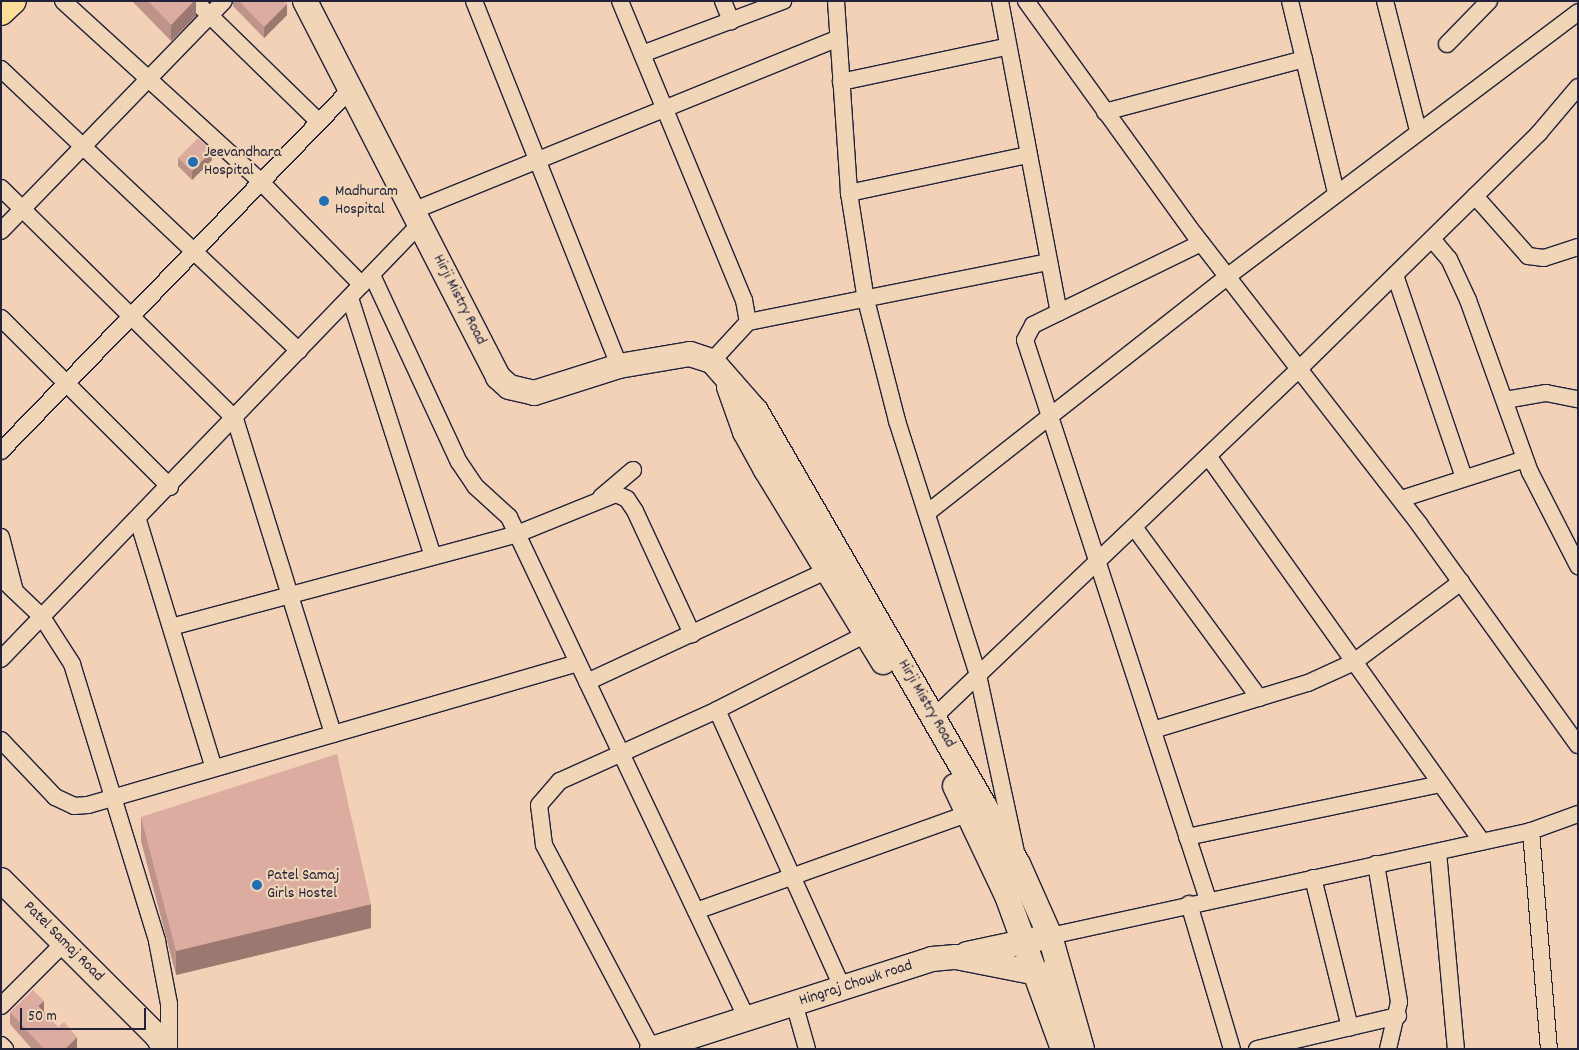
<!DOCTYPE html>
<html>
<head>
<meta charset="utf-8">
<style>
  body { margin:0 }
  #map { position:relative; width:1579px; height:1050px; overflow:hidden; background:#f2d1b6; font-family:Dekko,sans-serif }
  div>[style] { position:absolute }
  .roads { filter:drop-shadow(1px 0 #22223b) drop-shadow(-1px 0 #22223b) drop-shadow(0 1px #22223b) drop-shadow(0 -1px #22223b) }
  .street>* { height:16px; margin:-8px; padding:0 8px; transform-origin:8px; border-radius:8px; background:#f0d5b7 }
  .secondary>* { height:24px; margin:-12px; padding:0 12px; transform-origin:12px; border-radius:12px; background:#f0d5b7 }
  .primary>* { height:26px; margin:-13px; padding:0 13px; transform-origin:13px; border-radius:13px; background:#fdde96 }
  .wall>* { inset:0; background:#be948a }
  .shaded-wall>* { inset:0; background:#9b7870 }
  .building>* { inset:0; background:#ddaca0 }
  .dots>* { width:14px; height:14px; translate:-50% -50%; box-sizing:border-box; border:2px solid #f0d5b7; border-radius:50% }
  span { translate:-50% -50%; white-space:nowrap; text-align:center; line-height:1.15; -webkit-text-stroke:4.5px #f0d5b7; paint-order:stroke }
  .poi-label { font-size:16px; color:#22223b }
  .left { translate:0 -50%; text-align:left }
  .street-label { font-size:16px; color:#22223b }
  .frame { position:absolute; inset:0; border:2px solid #22223b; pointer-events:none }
  .scale { position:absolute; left:20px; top:1008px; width:126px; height:22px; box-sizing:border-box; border:2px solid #22223b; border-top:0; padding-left:6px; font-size:15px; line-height:18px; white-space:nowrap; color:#22223b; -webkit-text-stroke:4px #f0d5b7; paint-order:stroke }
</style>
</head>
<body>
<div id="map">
  <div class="roads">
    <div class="street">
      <i style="left:63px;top:1px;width:268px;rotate:42.4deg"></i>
      <i style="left:261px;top:182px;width:144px;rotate:45.6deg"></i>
      <i style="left:195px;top:1px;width:173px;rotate:44.3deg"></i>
      <i style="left:474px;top:1px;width:393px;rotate:68.3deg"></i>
      <i style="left:620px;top:1px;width:324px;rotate:67.5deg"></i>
      <i style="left:744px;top:300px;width:22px;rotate:80deg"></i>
      <i style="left:748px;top:322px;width:53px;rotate:132.7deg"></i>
      <i style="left:723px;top:1px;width:22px;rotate:68deg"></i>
      <i style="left:836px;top:1px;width:192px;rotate:86.1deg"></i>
      <i style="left:849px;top:193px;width:108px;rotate:81deg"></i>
      <i style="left:866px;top:300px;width:125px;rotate:75.6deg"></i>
      <i style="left:897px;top:421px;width:267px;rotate:72.3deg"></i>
      <i style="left:978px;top:675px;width:181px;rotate:77.9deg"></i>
      <i style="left:1000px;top:1px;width:317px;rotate:79.3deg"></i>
      <i style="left:1026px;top:1px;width:289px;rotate:54.2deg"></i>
      <i style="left:1195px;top:235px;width:366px;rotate:52.2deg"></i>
      <i style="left:1419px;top:524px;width:272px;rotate:54.3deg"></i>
      <i style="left:1290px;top:1px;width:197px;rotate:76.5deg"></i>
      <i style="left:1385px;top:1px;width:133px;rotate:75.7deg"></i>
      <i style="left:1447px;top:44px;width:60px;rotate:-45.7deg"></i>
      <i style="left:642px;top:54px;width:151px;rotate:-20.6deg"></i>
      <i style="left:1px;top:69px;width:410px;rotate:43.4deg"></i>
      <i style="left:841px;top:82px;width:169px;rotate:-12deg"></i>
      <i style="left:1105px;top:112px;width:206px;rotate:-14.9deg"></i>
      <i style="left:1px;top:188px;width:329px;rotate:44.6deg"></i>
      <i style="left:235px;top:419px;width:330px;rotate:72.7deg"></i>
      <i style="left:849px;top:193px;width:183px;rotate:-12deg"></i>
      <i style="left:1475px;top:196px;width:80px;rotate:48.5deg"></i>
      <i style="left:1528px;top:256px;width:16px;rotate:7deg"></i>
      <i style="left:1544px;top:258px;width:36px;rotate:-18deg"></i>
      <i style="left:415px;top:210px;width:457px;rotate:-22.1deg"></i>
      <i style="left:1px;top:231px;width:320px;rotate:-45.9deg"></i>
      <i style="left:1432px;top:239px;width:26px;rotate:50deg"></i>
      <i style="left:1449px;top:259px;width:45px;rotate:65.1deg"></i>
      <i style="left:1468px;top:300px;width:183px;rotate:70.2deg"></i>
      <i style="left:1530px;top:472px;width:106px;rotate:62.9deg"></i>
      <i style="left:1201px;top:243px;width:187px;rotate:154deg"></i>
      <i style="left:1033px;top:325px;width:17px;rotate:118deg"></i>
      <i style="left:1025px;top:340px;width:589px;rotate:71.9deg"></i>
      <i style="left:372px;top:275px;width:206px;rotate:65.1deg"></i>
      <i style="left:459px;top:462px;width:29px;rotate:56deg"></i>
      <i style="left:475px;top:486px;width:46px;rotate:42.4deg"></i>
      <i style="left:509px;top:517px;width:556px;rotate:64.63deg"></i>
      <i style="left:1395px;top:275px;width:214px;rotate:71.2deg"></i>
      <i style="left:350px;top:298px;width:271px;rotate:72.2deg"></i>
      <i style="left:1px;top:318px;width:239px;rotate:45deg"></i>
      <i style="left:748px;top:322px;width:307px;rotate:-11.3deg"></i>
      <i style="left:1505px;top:400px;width:42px;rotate:-9.7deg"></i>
      <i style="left:1546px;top:393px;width:33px;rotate:11deg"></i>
      <i style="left:1px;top:451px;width:501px;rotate:-45.97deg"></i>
      <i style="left:1208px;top:456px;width:473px;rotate:54.6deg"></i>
      <i style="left:601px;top:497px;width:42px;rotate:-40.2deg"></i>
      <i style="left:1401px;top:499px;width:130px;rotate:-17.9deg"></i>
      <i style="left:927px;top:513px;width:383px;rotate:-38.2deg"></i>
      <i style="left:1228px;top:276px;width:438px;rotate:-37deg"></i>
      <i style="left:138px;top:520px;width:259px;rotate:73deg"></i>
      <i style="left:1134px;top:527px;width:212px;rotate:53.8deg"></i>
      <i style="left:1px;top:537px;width:56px;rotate:75.5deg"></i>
      <i style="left:1px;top:578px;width:57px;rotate:43.6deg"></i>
      <i style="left:42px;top:617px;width:56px;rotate:57.4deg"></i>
      <i style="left:72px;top:664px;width:290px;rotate:72.9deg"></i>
      <i style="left:157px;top:941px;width:64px;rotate:79.2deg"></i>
      <i style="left:169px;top:1004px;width:45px;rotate:90deg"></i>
      <i style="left:171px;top:627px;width:358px;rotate:-15deg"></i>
      <i style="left:517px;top:534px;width:107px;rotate:-22deg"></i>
      <i style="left:616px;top:494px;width:12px;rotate:24deg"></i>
      <i style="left:627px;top:499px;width:14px;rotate:56deg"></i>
      <i style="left:635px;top:511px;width:136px;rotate:65.1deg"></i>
      <i style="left:1px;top:659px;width:605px;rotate:-46.07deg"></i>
      <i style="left:587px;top:682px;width:264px;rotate:-24.9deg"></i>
      <i style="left:717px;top:710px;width:304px;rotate:65.7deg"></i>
      <i style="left:933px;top:718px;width:507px;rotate:-43.64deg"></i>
      <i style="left:1300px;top:368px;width:335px;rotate:-44.5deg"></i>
      <i style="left:1539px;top:133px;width:60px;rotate:-49.7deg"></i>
      <i style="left:1153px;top:730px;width:162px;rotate:-16.9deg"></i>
      <i style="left:1308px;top:683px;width:51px;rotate:-24.5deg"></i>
      <i style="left:1354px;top:662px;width:134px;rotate:-36.8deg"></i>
      <i style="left:1px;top:740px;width:79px;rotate:46.5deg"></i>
      <i style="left:55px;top:797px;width:21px;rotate:25deg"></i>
      <i style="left:74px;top:806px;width:14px;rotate:-4deg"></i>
      <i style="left:88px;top:805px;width:510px;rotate:-16.16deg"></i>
      <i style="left:1531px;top:831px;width:219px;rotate:85.3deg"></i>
      <i style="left:1187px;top:837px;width:259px;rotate:-11.8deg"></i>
      <i style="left:1438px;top:852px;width:198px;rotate:84.8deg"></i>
      <i style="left:1376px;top:864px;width:140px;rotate:80.5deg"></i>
      <i style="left:1399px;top:1002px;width:48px;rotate:103.2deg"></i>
      <i style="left:1313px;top:878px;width:154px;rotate:76.1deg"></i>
      <i style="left:1189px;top:904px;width:151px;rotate:73.5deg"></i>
      <i style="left:696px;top:911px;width:290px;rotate:-19.7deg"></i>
      <i style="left:1050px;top:936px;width:492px;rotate:-12.3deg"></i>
      <i style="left:1531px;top:831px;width:50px;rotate:-19.9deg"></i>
      <i style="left:794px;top:1003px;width:48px;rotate:74.2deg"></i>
      <i style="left:1px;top:1006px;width:88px;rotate:-45deg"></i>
      <i style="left:1px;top:1045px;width:6px;rotate:45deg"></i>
      <i style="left:652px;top:1049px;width:231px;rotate:-117.9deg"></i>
      <i style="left:544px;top:845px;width:40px;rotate:-97.1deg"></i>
      <i style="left:539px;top:805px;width:32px;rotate:-49deg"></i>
      <i style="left:560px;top:781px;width:172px;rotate:-24.3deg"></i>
      <i style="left:717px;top:710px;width:167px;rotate:-27deg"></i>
      <i style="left:1257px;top:1049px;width:145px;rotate:-13.2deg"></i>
    </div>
    <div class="secondary">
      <i style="left:305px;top:1px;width:423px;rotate:62.8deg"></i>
      <i style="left:498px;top:377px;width:15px;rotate:42deg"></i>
      <i style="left:509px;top:387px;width:26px;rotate:13deg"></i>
      <i style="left:534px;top:393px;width:89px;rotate:-17.6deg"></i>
      <i style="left:619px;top:366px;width:72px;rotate:-9.6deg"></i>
      <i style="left:690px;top:354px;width:23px;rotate:18deg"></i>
      <i style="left:712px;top:361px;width:67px;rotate:48.7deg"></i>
      <i style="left:756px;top:411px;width:523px;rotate:59.96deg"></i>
      <i style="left:1018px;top:864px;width:79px;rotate:66deg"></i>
      <i style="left:1050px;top:936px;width:117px;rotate:74.2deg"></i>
      <i style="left:729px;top:387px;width:48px;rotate:70.4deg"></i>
      <i style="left:745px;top:432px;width:43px;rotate:61.1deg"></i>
      <i style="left:766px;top:470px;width:225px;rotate:58.6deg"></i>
      <i style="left:955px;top:786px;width:122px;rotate:64.7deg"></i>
      <i style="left:1007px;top:896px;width:163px;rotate:69.9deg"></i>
      <i style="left:1px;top:880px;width:221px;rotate:45deg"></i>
      <i style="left:157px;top:1036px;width:15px;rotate:58deg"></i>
      <i style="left:967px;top:954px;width:72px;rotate:-12.1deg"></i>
      <i style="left:652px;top:1049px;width:294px;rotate:-17.8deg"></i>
      <i style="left:932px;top:959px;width:24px;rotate:-5deg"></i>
      <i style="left:956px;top:957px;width:93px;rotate:11.2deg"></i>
    </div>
    <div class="primary">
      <i style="left:1px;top:12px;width:16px;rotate:-43deg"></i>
    </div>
  </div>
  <div class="wall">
    <i style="clip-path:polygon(132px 1px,196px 1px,196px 16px,171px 41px)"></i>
    <i style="clip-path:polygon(233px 1px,285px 1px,287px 15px,264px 38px,233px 6px)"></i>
    <i style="clip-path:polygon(178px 158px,212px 160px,192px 180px,178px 166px)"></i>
    <i style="clip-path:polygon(141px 817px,371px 928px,176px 975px,141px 841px)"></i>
    <i style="clip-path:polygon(10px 1012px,44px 1012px,77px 1049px,32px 1049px,10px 1024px)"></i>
  </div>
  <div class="shaded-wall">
    <i style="clip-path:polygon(194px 1px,196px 1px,196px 16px,171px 41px,171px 25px)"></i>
    <i style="clip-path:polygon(287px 4px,287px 15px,264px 38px,264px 27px)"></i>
    <i style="clip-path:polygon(212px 151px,212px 160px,192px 180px,192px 171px)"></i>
    <i style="clip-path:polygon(371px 904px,371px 928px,176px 975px,176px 951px)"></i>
    <i style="clip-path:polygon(44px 1001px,44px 1014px,38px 1006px)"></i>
    <i style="clip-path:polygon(77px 1037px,77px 1049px,65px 1049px)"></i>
  </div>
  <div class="building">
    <i style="clip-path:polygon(148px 1px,194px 1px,171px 25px)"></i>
    <i style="clip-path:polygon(239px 1px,285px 1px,287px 4px,264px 27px)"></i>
    <i style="clip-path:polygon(198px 138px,212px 151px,192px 171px,178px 158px)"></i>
    <i style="clip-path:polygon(337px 754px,371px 904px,176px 951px,141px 817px)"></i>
    <i style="clip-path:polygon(33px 990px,44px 1001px,38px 1006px,58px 1027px,64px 1022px,77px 1037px,65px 1049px,44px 1049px,10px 1012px)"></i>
  </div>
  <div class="dots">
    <i style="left:193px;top:162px;background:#1f6fb2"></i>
    <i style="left:324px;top:201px;background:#1f6fb2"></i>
    <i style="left:257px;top:885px;background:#1f6fb2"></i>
  </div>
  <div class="poi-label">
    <span class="left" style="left:204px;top:162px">Jeevandhara<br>Hospital</span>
    <span class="left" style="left:335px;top:201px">Madhuram<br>Hospital</span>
    <span class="left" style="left:267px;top:885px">Patel Samaj<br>Girls Hostel</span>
  </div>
  <div class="street-label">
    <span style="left:459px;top:300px;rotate:63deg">Hirji Mistry Road</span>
    <span style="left:926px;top:704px;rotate:60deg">Hirji Mistry Road</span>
    <span style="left:63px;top:942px;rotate:45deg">Patel Samaj Road</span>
    <span style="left:856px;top:984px;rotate:-18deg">Hingraj Chowk road</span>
  </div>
  <div class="frame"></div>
  <div class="scale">50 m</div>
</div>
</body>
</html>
